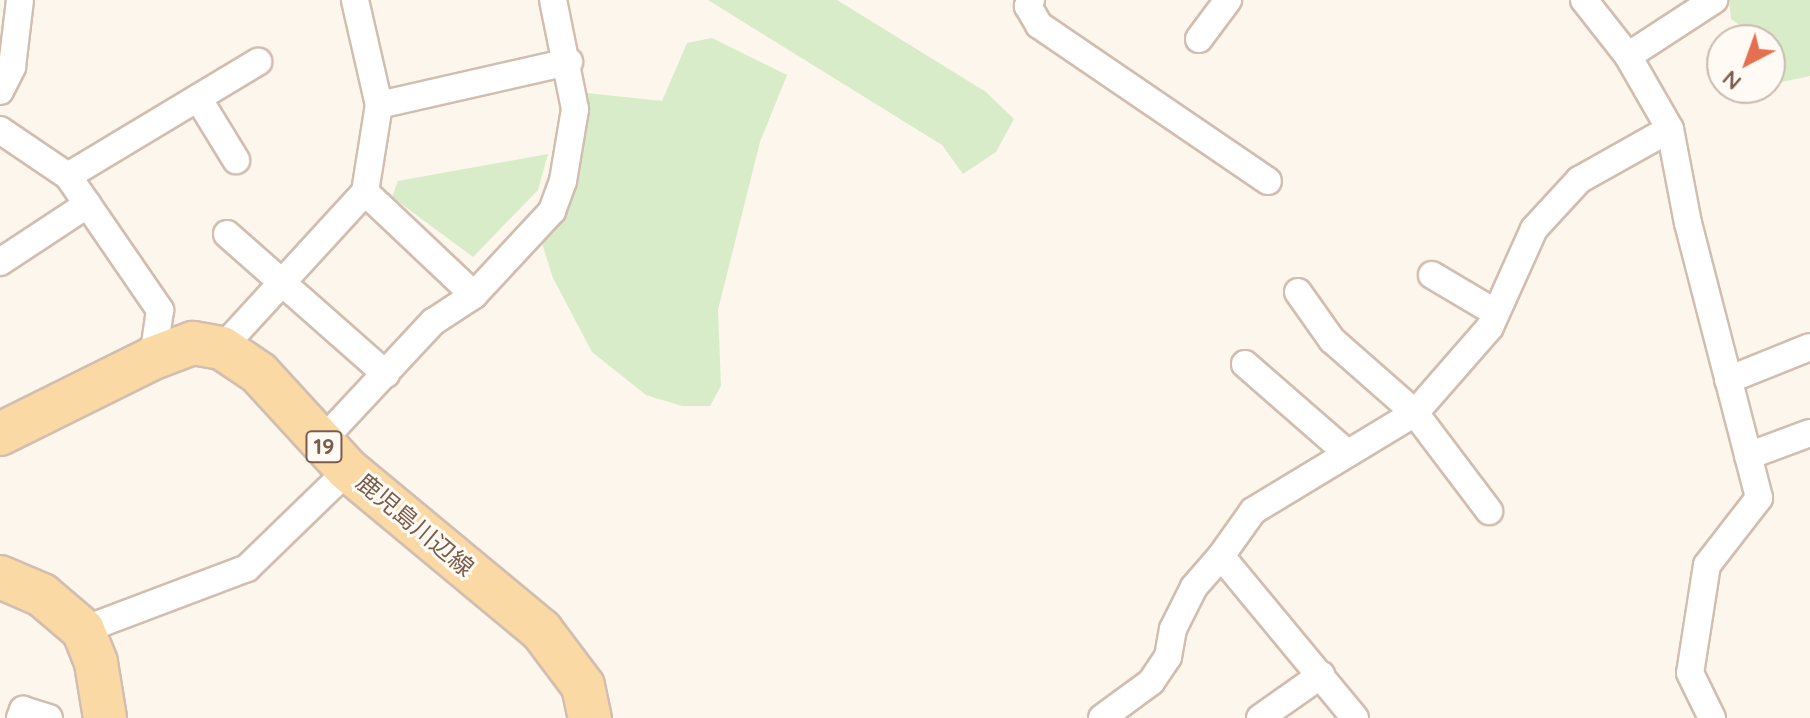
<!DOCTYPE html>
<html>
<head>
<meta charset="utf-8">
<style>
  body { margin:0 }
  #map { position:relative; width:1810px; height:718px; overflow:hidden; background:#fdf6ec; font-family:Quicksand,"Noto Sans JP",sans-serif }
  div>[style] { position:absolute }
  .green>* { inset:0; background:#d8ecc9 }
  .roads { filter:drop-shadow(2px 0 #d1beb0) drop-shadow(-2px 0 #d1beb0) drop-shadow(0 2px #d1beb0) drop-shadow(0 -2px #d1beb0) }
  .street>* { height:26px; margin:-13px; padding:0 13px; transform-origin:13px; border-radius:13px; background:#fff }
  .primary>* { height:42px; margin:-21px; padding:0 21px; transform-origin:21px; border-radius:21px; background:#fbd9a5 }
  span { translate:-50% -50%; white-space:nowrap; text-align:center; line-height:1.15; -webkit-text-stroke:6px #fffaf3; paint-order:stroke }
  .shield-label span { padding:2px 6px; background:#fffaf3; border:2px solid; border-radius:6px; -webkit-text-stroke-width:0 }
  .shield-label { font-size:22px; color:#7a5c4d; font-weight:700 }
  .street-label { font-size:24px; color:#7a5c4d }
  .north { position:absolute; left:1706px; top:24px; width:80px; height:80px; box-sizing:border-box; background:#fffaf3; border:2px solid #cabbb1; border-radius:50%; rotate:221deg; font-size:22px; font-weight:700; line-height:32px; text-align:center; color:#7a5c4d }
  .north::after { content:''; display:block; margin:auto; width:28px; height:36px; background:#e76f51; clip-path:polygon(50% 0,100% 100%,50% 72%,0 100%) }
</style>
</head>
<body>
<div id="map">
  <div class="green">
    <i style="clip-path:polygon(708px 0,837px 0,986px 92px,1014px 119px,996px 152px,963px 174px,942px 145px)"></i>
    <i style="clip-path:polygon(1729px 0,1810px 0,1810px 76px,1782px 82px,1770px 58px,1770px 40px,1760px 40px,1731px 19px)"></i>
    <i style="clip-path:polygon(712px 38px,787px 75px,760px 142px,718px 310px,721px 386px,710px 406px,682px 406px,646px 395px,592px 352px,553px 278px,539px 234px,587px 93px,662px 101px,687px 43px)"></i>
    <i style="clip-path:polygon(548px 154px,538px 190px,473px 257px,392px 197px,398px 181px)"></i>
  </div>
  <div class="roads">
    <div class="street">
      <i style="left:1031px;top:0;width:7px;rotate:117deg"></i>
      <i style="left:1028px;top:6px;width:22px;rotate:60deg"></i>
      <i style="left:1039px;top:25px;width:277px;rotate:34.3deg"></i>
      <i style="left:1584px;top:0;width:71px;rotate:51.8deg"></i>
      <i style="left:1628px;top:56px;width:84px;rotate:60.1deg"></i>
      <i style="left:1670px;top:129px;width:96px;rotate:79.2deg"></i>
      <i style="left:1688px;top:223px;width:284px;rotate:75.5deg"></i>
      <i style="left:1759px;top:498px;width:85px;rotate:127.8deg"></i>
      <i style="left:1707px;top:565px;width:109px;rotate:98.9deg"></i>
      <i style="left:1690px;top:673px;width:50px;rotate:63.9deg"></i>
      <i style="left:1199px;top:39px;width:49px;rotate:-53.4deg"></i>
      <i style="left:1628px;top:56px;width:103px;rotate:-33.1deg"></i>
      <i style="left:0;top:91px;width:27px;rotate:-63deg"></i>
      <i style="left:12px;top:67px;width:67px;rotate:-83.2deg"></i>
      <i style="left:198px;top:98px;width:73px;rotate:58.5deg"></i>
      <i style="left:379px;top:105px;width:195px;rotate:-12.8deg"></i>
      <i style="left:0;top:130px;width:82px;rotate:34.1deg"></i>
      <i style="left:68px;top:176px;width:163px;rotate:55.5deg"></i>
      <i style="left:160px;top:310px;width:49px;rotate:98.3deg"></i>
      <i style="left:68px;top:176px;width:222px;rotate:-31deg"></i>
      <i style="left:227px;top:234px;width:212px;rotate:41.4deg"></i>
      <i style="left:0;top:262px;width:105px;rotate:-33.4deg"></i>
      <i style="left:1432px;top:275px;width:74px;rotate:30.7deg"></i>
      <i style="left:1298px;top:292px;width:59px;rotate:54.7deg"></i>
      <i style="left:1332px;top:340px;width:111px;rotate:41.3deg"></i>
      <i style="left:1415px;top:413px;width:123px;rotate:52.9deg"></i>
      <i style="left:474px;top:295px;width:115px;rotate:-47.1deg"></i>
      <i style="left:552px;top:211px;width:32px;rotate:-70deg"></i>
      <i style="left:563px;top:181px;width:73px;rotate:-80.5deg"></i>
      <i style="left:575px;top:109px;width:111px;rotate:-101.4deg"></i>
      <i style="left:222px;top:348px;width:212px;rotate:-47.5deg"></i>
      <i style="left:365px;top:192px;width:88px;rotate:-80.9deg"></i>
      <i style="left:379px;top:105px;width:108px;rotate:-102.9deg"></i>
      <i style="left:1245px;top:364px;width:134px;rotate:41.1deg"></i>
      <i style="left:1728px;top:380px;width:88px;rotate:-21.9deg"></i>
      <i style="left:320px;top:443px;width:166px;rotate:-47deg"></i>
      <i style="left:433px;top:322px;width:49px;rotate:-33.4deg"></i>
      <i style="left:474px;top:295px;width:150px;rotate:-136.6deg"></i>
      <i style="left:1748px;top:456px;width:66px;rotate:-20.4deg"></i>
      <i style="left:83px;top:630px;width:175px;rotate:-20.7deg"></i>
      <i style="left:247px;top:568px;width:141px;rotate:-44.1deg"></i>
      <i style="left:20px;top:718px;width:9px;rotate:-69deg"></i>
      <i style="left:23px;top:710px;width:27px;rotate:17deg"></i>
      <i style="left:1102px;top:718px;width:61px;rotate:-36.3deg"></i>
      <i style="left:1151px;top:682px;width:30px;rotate:-56deg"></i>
      <i style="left:1168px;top:657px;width:28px;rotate:-80deg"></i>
      <i style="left:1173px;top:629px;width:47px;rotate:-63.4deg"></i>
      <i style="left:1194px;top:587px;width:41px;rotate:-48.9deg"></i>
      <i style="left:1260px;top:718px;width:75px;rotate:-35.2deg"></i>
      <i style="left:1355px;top:718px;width:210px;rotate:-129.6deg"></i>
      <i style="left:1221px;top:556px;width:55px;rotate:-54.6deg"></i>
      <i style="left:1253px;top:511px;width:189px;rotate:-31.2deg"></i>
      <i style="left:1415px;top:413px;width:114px;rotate:-48.9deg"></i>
      <i style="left:1490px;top:327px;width:107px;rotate:-65.8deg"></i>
      <i style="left:1534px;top:229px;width:67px;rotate:-47.4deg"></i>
      <i style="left:1579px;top:180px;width:104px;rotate:-29.3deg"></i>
    </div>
    <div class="primary">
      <i style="left:0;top:434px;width:171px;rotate:-26.4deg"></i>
      <i style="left:153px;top:358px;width:43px;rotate:-20.6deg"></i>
      <i style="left:193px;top:343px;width:29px;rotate:10deg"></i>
      <i style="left:222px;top:348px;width:45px;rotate:34deg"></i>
      <i style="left:259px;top:373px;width:132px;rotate:47.5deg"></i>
      <i style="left:348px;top:470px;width:251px;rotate:39.7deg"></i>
      <i style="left:541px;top:630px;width:70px;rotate:53.1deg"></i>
      <i style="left:583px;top:686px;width:33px;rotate:78deg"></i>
      <i style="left:0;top:577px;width:46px;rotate:23.2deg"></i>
      <i style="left:42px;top:595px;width:54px;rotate:40.5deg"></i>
      <i style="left:83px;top:630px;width:35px;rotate:68deg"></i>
      <i style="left:96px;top:663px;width:56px;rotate:80.7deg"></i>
    </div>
  </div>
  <div class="shield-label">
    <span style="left:324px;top:447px">19</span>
  </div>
  <div class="street-label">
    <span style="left:415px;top:525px;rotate:40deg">鹿児島川辺線</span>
  </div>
  <div class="north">N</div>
</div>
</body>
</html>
